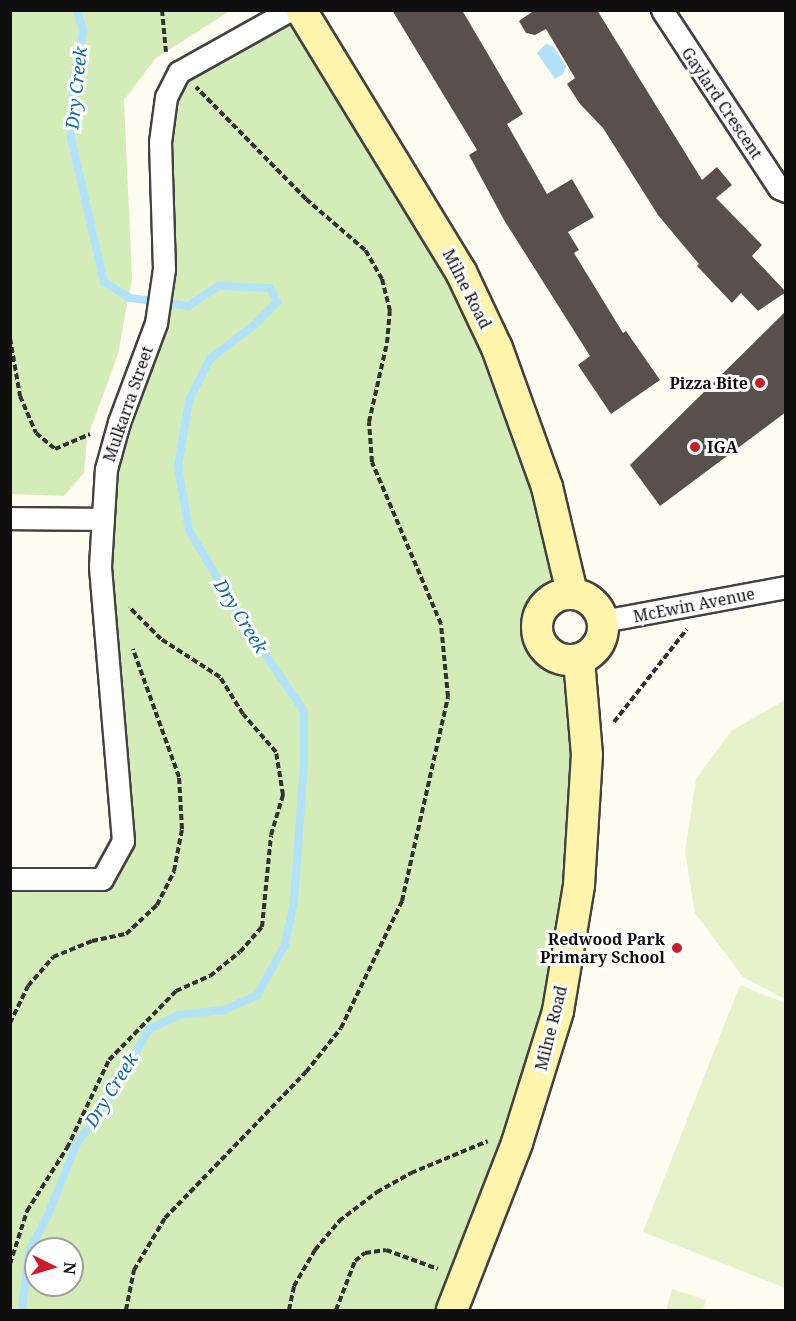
<!DOCTYPE html>
<html>
<head>
<meta charset="utf-8">
<style>
  body { margin:0 }
  #map { position:relative; width:796px; height:1321px; overflow:hidden; background:#fffcf1; font-family:"Noto Serif",serif }
  div>[style] { position:absolute }
  .green>* { inset:0; background:#d4edb8 }
  .pitch>* { inset:0; background:#e6f3ca }
  .water>* { inset:0; background:#b2e1fa }
  .stream>* { height:8px; margin:-4px; padding:0 4px; transform-origin:4px; border-radius:4px; background:#b2e1fa }
  .building>* { inset:0; background:#59504b }
  .path>* { height:4px; margin-top:-2px; transform-origin:0; background:repeating-linear-gradient(90deg,#313131 0 6px,transparent 0 9px) }
  .roads { filter:drop-shadow(2px 0 #424242) drop-shadow(-2px 0 #424242) drop-shadow(0 2px #424242) drop-shadow(0 -2px #424242) }
  .street>* { height:21px; margin:-10.5px; padding:0 10.5px; transform-origin:10.5px; border-radius:10.5px; background:#fff }
  .secondary>* { height:30px; margin:-15px; padding:0 15px; transform-origin:15px; border-radius:15px; background:#fff4ac }
  .secondary>.ring { margin:-15px; padding:0; box-sizing:content-box; background:none; border:30px solid #fff4ac; border-radius:50% }
  .dots>* { width:16px; height:16px; translate:-50% -50%; box-sizing:border-box; border:3px solid #fff; border-radius:50% }
  span { translate:-50% -50%; white-space:nowrap; text-align:center; line-height:1.15; -webkit-text-stroke:6px #fff; paint-order:stroke }
  .street-label { font-size:16px; color:#0f0f0f }
  .poi-label { font-size:16px; color:#0f0f0f; font-weight:700 }
  .right { translate:-100% -50%; text-align:right }
  .left { translate:0 -50%; text-align:left }
  .water-label { font-size:18px; color:#0f6aaa; font-style:italic }
  .frame { position:absolute; inset:0; border:12px solid #0f0f0f; pointer-events:none }
  .north { position:absolute; left:24px; top:1237px; width:60px; height:60px; box-sizing:border-box; background:#fff; border:2px solid #9f9f9f; border-radius:50%; rotate:95deg; font-size:16px; font-weight:700; line-height:24px; text-align:center; color:#0f0f0f }
  .north::after { content:''; display:block; margin:auto; width:21px; height:27px; background:#c91d2a; clip-path:polygon(50% 0,100% 100%,50% 72%,0 100%) }
</style>
</head>
<body>
<div id="map">
  <div class="green">
    <i style="clip-path:polygon(11px 10px,230px 11px,156px 58px,124px 100px,132px 278px,118px 354px,87px 439px,84px 473px,64px 496px,11px 494px)"></i>
    <i style="clip-path:polygon(evenodd,290px 11px,497px 348px,560px 595px,542px 608px,537px 631px,547px 651px,556px 657px,579px 659px,558px 1011px,452px 1310px,11px 1310px,11px 875px,108px 868px,123px 841px,103px 519px,156px 323px,160px 142px,179px 72px,290px 11px,36px 1249px,72px 1249px,72px 1285px,36px 1285px,36px 1249px)"></i>
  </div>
  <div class="pitch">
    <i style="clip-path:polygon(785px 700px,785px 999px,743px 977px,695px 913px,685px 852px,696px 779px,731px 731px)"></i>
    <i style="clip-path:polygon(740px 985px,785px 1003px,785px 1288px,643px 1232px)"></i>
    <i style="clip-path:polygon(672px 1289px,706px 1300px,703px 1310px,666px 1310px)"></i>
  </div>
  <div class="water">
    <i style="clip-path:polygon(546px 44px,553px 46px,566px 66px,563px 74px,555px 79px,537px 53px)"></i>
  </div>
  <div class="stream">
    <i style="left:22px;top:1310px;width:59px;rotate:-83.2deg"></i>
    <i style="left:29px;top:1251px;width:41px;rotate:-62.2deg"></i>
    <i style="left:48px;top:1215px;width:75px;rotate:-68.2deg"></i>
    <i style="left:76px;top:1145px;width:52px;rotate:-54.5deg"></i>
    <i style="left:106px;top:1103px;width:86px;rotate:-59.8deg"></i>
    <i style="left:149px;top:1029px;width:33px;rotate:-25deg"></i>
    <i style="left:179px;top:1015px;width:45px;rotate:-6.3deg"></i>
    <i style="left:224px;top:1010px;width:36px;rotate:-24deg"></i>
    <i style="left:257px;top:995px;width:57px;rotate:-60.8deg"></i>
    <i style="left:285px;top:945px;width:45px;rotate:-78.4deg"></i>
    <i style="left:294px;top:901px;width:136px;rotate:-85.8deg"></i>
    <i style="left:304px;top:765px;width:54px;rotate:-90deg"></i>
    <i style="left:304px;top:711px;width:104px;rotate:-124.5deg"></i>
    <i style="left:245px;top:625px;width:110px;rotate:-120.5deg"></i>
    <i style="left:189px;top:530px;width:65px;rotate:-99.8deg"></i>
    <i style="left:178px;top:466px;width:67px;rotate:-80.5deg"></i>
    <i style="left:189px;top:400px;width:46px;rotate:-62.9deg"></i>
    <i style="left:210px;top:359px;width:56px;rotate:-37.7deg"></i>
    <i style="left:254px;top:325px;width:33px;rotate:-45deg"></i>
    <i style="left:277px;top:302px;width:16px;rotate:-117deg"></i>
    <i style="left:270px;top:288px;width:52px;rotate:-177.8deg"></i>
    <i style="left:218px;top:286px;width:36px;rotate:146deg"></i>
    <i style="left:188px;top:306px;width:59px;rotate:-172.1deg"></i>
    <i style="left:130px;top:298px;width:31px;rotate:-148deg"></i>
    <i style="left:104px;top:282px;width:148px;rotate:-102.9deg"></i>
    <i style="left:71px;top:138px;width:52px;rotate:-87.8deg"></i>
    <i style="left:73px;top:86px;width:57px;rotate:-79.9deg"></i>
    <i style="left:83px;top:30px;width:21px;rotate:-107deg"></i>
  </div>
  <div class="building">
    <i style="clip-path:polygon(392px 10px,462px 10px,523px 114px,507px 124px,547px 194px,572px 179px,594px 217px,568px 232px,579px 250px,574px 253px,623px 333px,626px 331px,660px 380px,611px 414px,578px 365px,590px 356px,504px 220px,469px 155px,477px 150px)"></i>
    <i style="clip-path:polygon(535px 10px,597px 10px,702px 180px,717px 167px,732px 185px,716px 198px,762px 245px,752px 256px,786px 292px,758px 311px,741px 293px,732px 303px,697px 266px,699px 264px,658px 215px,603px 128px,580px 104px,567px 84px,575px 78px,546px 29px,535px 35px,526px 33px,519px 21px)"></i>
    <i style="clip-path:polygon(786px 311px,786px 412px,660px 506px,630px 465px)"></i>
  </div>
  <div class="path">
    <i style="left:162px;top:10px;width:42px;rotate:84.6deg"></i>
    <i style="left:10px;top:338px;width:59px;rotate:80.2deg"></i>
    <i style="left:20px;top:396px;width:40px;rotate:66.6deg"></i>
    <i style="left:36px;top:433px;width:25px;rotate:40deg"></i>
    <i style="left:55px;top:449px;width:38px;rotate:-23deg"></i>
    <i style="left:614px;top:722px;width:118px;rotate:-51.9deg"></i>
    <i style="left:10px;top:1023px;width:41px;rotate:-64.1deg"></i>
    <i style="left:28px;top:986px;width:38px;rotate:-49deg"></i>
    <i style="left:53px;top:957px;width:42px;rotate:-22.3deg"></i>
    <i style="left:92px;top:941px;width:35px;rotate:-12deg"></i>
    <i style="left:126px;top:934px;width:42px;rotate:-43.1deg"></i>
    <i style="left:157px;top:905px;width:38px;rotate:-63deg"></i>
    <i style="left:174px;top:871px;width:43px;rotate:-79.2deg"></i>
    <i style="left:182px;top:829px;width:52px;rotate:-93.3deg"></i>
    <i style="left:179px;top:777px;width:136px;rotate:-109.8deg"></i>
    <i style="left:10px;top:1264px;width:56px;rotate:-72.2deg"></i>
    <i style="left:27px;top:1211px;width:75px;rotate:-57.6deg"></i>
    <i style="left:67px;top:1148px;width:98px;rotate:-64.5deg"></i>
    <i style="left:109px;top:1060px;width:96px;rotate:-45.8deg"></i>
    <i style="left:176px;top:991px;width:37px;rotate:-24deg"></i>
    <i style="left:210px;top:976px;width:38px;rotate:-39deg"></i>
    <i style="left:240px;top:952px;width:33px;rotate:-49deg"></i>
    <i style="left:262px;top:927px;width:92px;rotate:-84.4deg"></i>
    <i style="left:271px;top:835px;width:42px;rotate:-73.3deg"></i>
    <i style="left:283px;top:795px;width:44px;rotate:-99.2deg"></i>
    <i style="left:276px;top:752px;width:50px;rotate:-131deg"></i>
    <i style="left:243px;top:714px;width:44px;rotate:-121.9deg"></i>
    <i style="left:220px;top:677px;width:70px;rotate:-147.2deg"></i>
    <i style="left:161px;top:639px;width:45px;rotate:-135deg"></i>
    <i style="left:126px;top:1310px;width:41px;rotate:-78.7deg"></i>
    <i style="left:134px;top:1270px;width:61px;rotate:-59.2deg"></i>
    <i style="left:165px;top:1218px;width:203px;rotate:-46deg"></i>
    <i style="left:306px;top:1072px;width:56px;rotate:-51.5deg"></i>
    <i style="left:341px;top:1028px;width:141px;rotate:-64.3deg"></i>
    <i style="left:402px;top:901px;width:209px;rotate:-77.3deg"></i>
    <i style="left:448px;top:697px;width:73px;rotate:-95.5deg"></i>
    <i style="left:441px;top:624px;width:176px;rotate:-113.1deg"></i>
    <i style="left:372px;top:462px;width:40px;rotate:-94.3deg"></i>
    <i style="left:369px;top:422px;width:81px;rotate:-77.2deg"></i>
    <i style="left:387px;top:343px;width:32px;rotate:-85deg"></i>
    <i style="left:390px;top:311px;width:33px;rotate:-104deg"></i>
    <i style="left:382px;top:279px;width:34px;rotate:-120deg"></i>
    <i style="left:365px;top:250px;width:78px;rotate:-139.2deg"></i>
    <i style="left:306px;top:199px;width:157px;rotate:-134.5deg"></i>
    <i style="left:289px;top:1310px;width:25px;rotate:-78deg"></i>
    <i style="left:294px;top:1286px;width:42px;rotate:-59.7deg"></i>
    <i style="left:315px;top:1250px;width:38px;rotate:-50deg"></i>
    <i style="left:339px;top:1221px;width:48px;rotate:-37.3deg"></i>
    <i style="left:377px;top:1192px;width:39px;rotate:-29deg"></i>
    <i style="left:411px;top:1173px;width:83px;rotate:-22.6deg"></i>
    <i style="left:336px;top:1310px;width:53px;rotate:-68.8deg"></i>
    <i style="left:355px;top:1261px;width:13px;rotate:-39deg"></i>
    <i style="left:365px;top:1253px;width:21px;rotate:-8deg"></i>
    <i style="left:386px;top:1250px;width:55px;rotate:20.1deg"></i>
  </div>
  <div class="roads">
    <div class="street">
      <i style="left:662px;top:10px;width:213px;rotate:56.7deg"></i>
      <i style="left:779px;top:188px;width:8px;rotate:23deg"></i>
      <i style="left:10px;top:518px;width:93px;rotate:0.6deg"></i>
      <i style="left:603px;top:621px;width:186px;rotate:-10.5deg"></i>
      <i style="left:10px;top:879px;width:92px"></i>
      <i style="left:102px;top:879px;width:43px;rotate:-61.1deg"></i>
      <i style="left:123px;top:841px;width:276px;rotate:-94.8deg"></i>
      <i style="left:100px;top:566px;width:97px;rotate:-86.5deg"></i>
      <i style="left:106px;top:469px;width:49px;rotate:-74.5deg"></i>
      <i style="left:119px;top:422px;width:106px;rotate:-69.5deg"></i>
      <i style="left:156px;top:323px;width:55px;rotate:-81.6deg"></i>
      <i style="left:164px;top:269px;width:127px;rotate:-91.8deg"></i>
      <i style="left:160px;top:142px;width:45px;rotate:-82.4deg"></i>
      <i style="left:166px;top:97px;width:28px;rotate:-63deg"></i>
      <i style="left:179px;top:72px;width:127px;rotate:-29.2deg"></i>
    </div>
    <div class="secondary">
      <i style="left:301px;top:10px;width:307px;rotate:58.6deg"></i>
      <i style="left:461px;top:272px;width:84px;rotate:64.7deg"></i>
      <i style="left:497px;top:348px;width:148px;rotate:70.2deg"></i>
      <i style="left:547px;top:487px;width:109px;rotate:76.7deg"></i>
      <i class="ring" style="left:537px;top:594px;width:36px;height:36px"></i>
      <i style="left:452px;top:1310px;width:179px;rotate:-68.7deg"></i>
      <i style="left:517px;top:1143px;width:138px;rotate:-72.7deg"></i>
      <i style="left:558px;top:1011px;width:128px;rotate:-80.5deg"></i>
      <i style="left:579px;top:885px;width:130px;rotate:-86.5deg"></i>
      <i style="left:587px;top:755px;width:96px;rotate:-94.8deg"></i>
    </div>
  </div>
  <div class="dots">
    <i style="left:760px;top:383px;background:#c91d2a"></i>
    <i style="left:695px;top:447px;background:#c91d2a"></i>
    <i style="left:677px;top:948px;background:#c91d2a"></i>
  </div>
  <div class="street-label">
    <span style="left:722px;top:103px;rotate:56deg">Gaylard Crescent</span>
    <span style="left:467px;top:289px;rotate:63deg">Milne Road</span>
    <span style="left:128px;top:404px;rotate:-71deg">Mulkarra Street</span>
    <span style="left:694px;top:605px;rotate:-11deg">McEwin Avenue</span>
    <span style="left:551px;top:1028px;rotate:-76deg">Milne Road</span>
  </div>
  <div class="poi-label">
    <span class="right" style="left:748px;top:383px">Pizza Bite</span>
    <span class="left" style="left:707px;top:447px">IGA</span>
    <span class="right" style="left:665px;top:948px">Redwood Park<br>Primary School</span>
  </div>
  <div class="water-label">
    <span style="left:76px;top:88px;rotate:-84deg">Dry Creek</span>
    <span style="left:241px;top:616px;rotate:58deg">Dry Creek</span>
    <span style="left:111px;top:1090px;rotate:-58deg">Dry Creek</span>
  </div>
  <div class="frame"></div>
  <div class="north">N</div>
</div>
</body>
</html>
